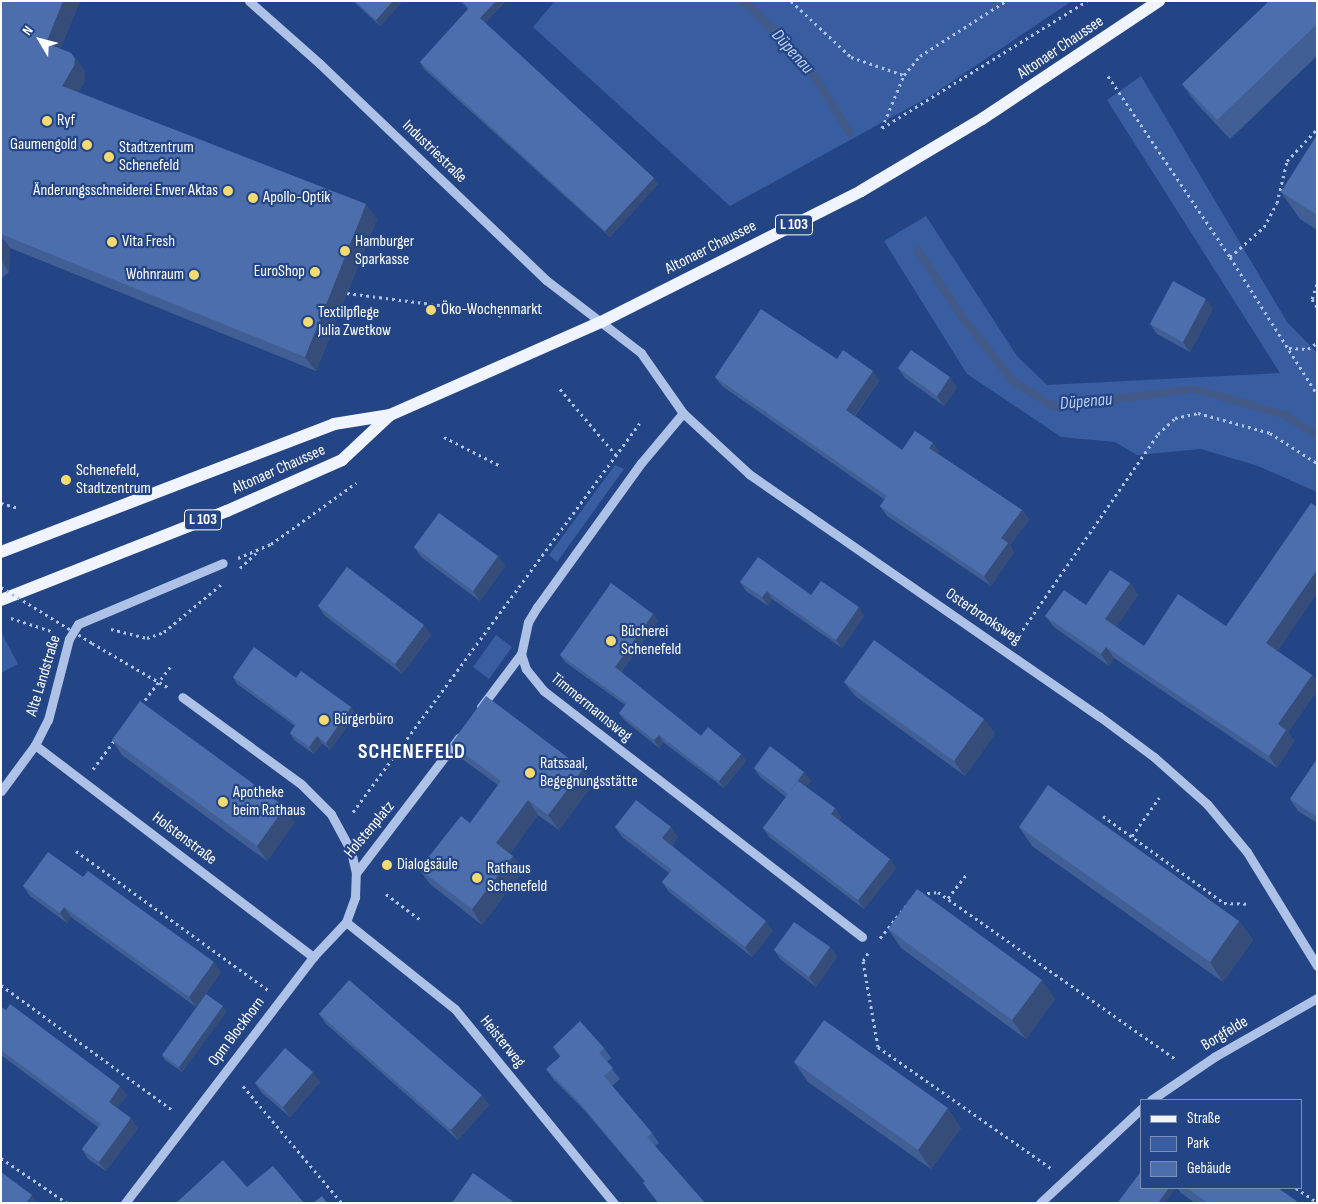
<!DOCTYPE html>
<html>
<head>
<meta charset="utf-8">
<style>
  body { margin:0 }
  #map { position:relative; width:1318px; height:1204px; overflow:hidden; background:#244585; font-family:"Sofia Sans Condensed",sans-serif }
  div>[style] { position:absolute }
  .green>* { inset:0; background:#385da1 }
  .stream>* { height:8px; margin:-4px; padding:0 4px; transform-origin:4px; border-radius:4px; background:#435a89 }
  .path>* { height:3px; margin-top:-1.5px; transform-origin:0; background:repeating-linear-gradient(90deg,#aec2e8 0 2.5px,transparent 0 6.5px) }
  .minor>* { height:9px; margin:-4.5px; padding:0 4.5px; transform-origin:4.5px; border-radius:4.5px; background:#aec2e8 }
  .major>* { height:12px; margin:-6px; padding:0 6px; transform-origin:6px; border-radius:6px; background:#f0f4fe }
  .path-bridge>* { height:3px; margin-top:-1.5px; transform-origin:0; background:repeating-linear-gradient(90deg,#aec2e8 0 2.5px,transparent 0 6.5px) }
  .wall>* { inset:0; background:#415f94 }
  .shaded-wall>* { inset:0; background:#354d78 }
  .building>* { inset:0; background:#4c6eac }
  .dots>* { width:14px; height:14px; translate:-50% -50%; box-sizing:border-box; border:2px solid #244585; border-radius:50% }
  span { translate:-50% -50%; white-space:nowrap; text-align:center; line-height:1.15; -webkit-text-stroke:4.5px #244585; paint-order:stroke }
  .shield-label span { padding:1px 4px; background:#244585; border:1px solid; border-radius:4px; -webkit-text-stroke-width:0 }
  .shield-label { font-size:15px; color:#fff; font-weight:700 }
  .street-label { font-size:16px; color:#fff }
  .poi-label { font-size:16px; color:#fff }
  .left { translate:0 -50%; text-align:left }
  .right { translate:-100% -50%; text-align:right }
  .water-label { font-size:18px; color:#b9cdf0; font-style:italic }
  .district-label { font-size:21px; color:#fff; font-weight:700; letter-spacing:1px }
  .frame { position:absolute; inset:0; border:2px solid #fff; pointer-events:none }
  .legend { position:absolute; left:1140px; top:1099px; width:162px; height:90px; box-sizing:border-box; background:#244585; border:1px solid #7c8fb6; margin:0; padding:6px 9px; list-style:none; font-size:15px; color:#fff }
  .legend li { display:flex; align-items:center; gap:10px; height:25px }
  .legend b { width:25px; border:1px solid #7c8fb6 }
  .north { position:absolute; left:15px; top:15px; width:50px; height:50px; -webkit-text-stroke:4px #244585; paint-order:stroke; rotate:307deg; font-size:14px; font-weight:700; line-height:20px; text-align:center; color:#fff }
  .north::after { content:''; display:block; margin:auto; width:18px; height:22px; background:#fff; clip-path:polygon(50% 0,100% 100%,50% 72%,0 100%) }
</style>
</head>
<body>
<div id="map">
  <div class="green">
    <i style="clip-path:polygon(555px 1px,1072px 1px,932px 95px,730px 206px,533px 27px)"></i>
    <i style="clip-path:polygon(1141px 76px,1287px 322px,1317px 353px,1317px 492px,1258px 466px,1201px 449px,1137px 455px,1115px 442px,1061px 437px,967px 374px,884px 241px,926px 216px,1017px 356px,1047px 385px,1280px 373px,1107px 100px)"></i>
    <i style="clip-path:polygon(615px 465px,624px 469px,557px 562px,549px 555px)"></i>
    <i style="clip-path:polygon(1px 632px,18px 664px,1px 673px)"></i>
    <i style="clip-path:polygon(496px 635px,512px 647px,489px 679px,473px 667px)"></i>
  </div>
  <div class="stream">
    <i style="left:744px;top:1px;width:86px;rotate:44.5deg"></i>
    <i style="left:805px;top:61px;width:85px;rotate:58deg"></i>
    <i style="left:918px;top:250px;width:77px;rotate:56.7deg"></i>
    <i style="left:960px;top:314px;width:85px;rotate:51.7deg"></i>
    <i style="left:1013px;top:381px;width:49px;rotate:31.8deg"></i>
    <i style="left:1055px;top:407px;width:140px;rotate:-7.4deg"></i>
    <i style="left:1194px;top:389px;width:95px;rotate:15.9deg"></i>
    <i style="left:1285px;top:415px;width:38px;rotate:32deg"></i>
  </div>
  <div class="path">
    <i style="left:791px;top:1px;width:82px;rotate:43deg"></i>
    <i style="left:851px;top:57px;width:56px;rotate:18.8deg"></i>
    <i style="left:1108px;top:76px;width:218px;rotate:56deg"></i>
    <i style="left:1230px;top:257px;width:162px;rotate:57.6deg"></i>
    <i style="left:882px;top:128px;width:241px;rotate:-31.8deg"></i>
    <i style="left:882px;top:128px;width:57px;rotate:-67.5deg"></i>
    <i style="left:904px;top:75px;width:25px;rotate:-50deg"></i>
    <i style="left:920px;top:56px;width:102px;rotate:-32.6deg"></i>
    <i style="left:1230px;top:257px;width:45px;rotate:-41.4deg"></i>
    <i style="left:1264px;top:227px;width:27px;rotate:-62deg"></i>
    <i style="left:1277px;top:203px;width:43px;rotate:-76.6deg"></i>
    <i style="left:1287px;top:161px;width:44px;rotate:-46.8deg"></i>
    <i style="left:1317px;top:284px;width:16px;rotate:108deg"></i>
    <i style="left:1312px;top:299px;width:9px;rotate:58deg"></i>
    <i style="left:347px;top:293px;width:147px;rotate:7.4deg"></i>
    <i style="left:493px;top:312px;width:9px;rotate:27deg"></i>
    <i style="left:1289px;top:348px;width:19px;rotate:3deg"></i>
    <i style="left:1308px;top:349px;width:11px;rotate:-34deg"></i>
    <i style="left:560px;top:389px;width:87px;rotate:49.7deg"></i>
    <i style="left:444px;top:437px;width:64px;rotate:27deg"></i>
    <i style="left:1px;top:503px;width:19px;rotate:16deg"></i>
    <i style="left:238px;top:558px;width:36px;rotate:-23deg"></i>
    <i style="left:271px;top:544px;width:105px;rotate:-35.7deg"></i>
    <i style="left:240px;top:568px;width:22px;rotate:-43deg"></i>
    <i style="left:11px;top:618px;width:45px;rotate:18deg"></i>
    <i style="left:111px;top:629px;width:37px;rotate:14deg"></i>
    <i style="left:147px;top:638px;width:18px;rotate:-19deg"></i>
    <i style="left:164px;top:632px;width:78px;rotate:-39.8deg"></i>
    <i style="left:1019px;top:635px;width:244px;rotate:-55.3deg"></i>
    <i style="left:1158px;top:434px;width:23px;rotate:-43deg"></i>
    <i style="left:1175px;top:418px;width:24px;rotate:-12deg"></i>
    <i style="left:1198px;top:413px;width:75px;rotate:15.5deg"></i>
    <i style="left:1270px;top:433px;width:56px;rotate:32.6deg"></i>
    <i style="left:92px;top:643px;width:89px;rotate:30.3deg"></i>
    <i style="left:141px;top:705px;width:49px;rotate:-52.4deg"></i>
    <i style="left:93px;top:769px;width:36px;rotate:-53deg"></i>
    <i style="left:353px;top:812px;width:483px;rotate:-53.6deg"></i>
    <i style="left:1103px;top:816px;width:149px;rotate:35.7deg"></i>
    <i style="left:1224px;top:903px;width:25px;rotate:2deg"></i>
    <i style="left:1132px;top:836px;width:47px;rotate:-54.6deg"></i>
    <i style="left:76px;top:851px;width:237px;rotate:35.9deg"></i>
    <i style="left:386px;top:894px;width:45px;rotate:36.9deg"></i>
    <i style="left:921px;top:894px;width:17px;rotate:-7deg"></i>
    <i style="left:938px;top:892px;width:289px;rotate:35.1deg"></i>
    <i style="left:948px;top:898px;width:31px;rotate:-52deg"></i>
    <i style="left:880px;top:938px;width:55px;rotate:-50.9deg"></i>
    <i style="left:868px;top:953px;width:9px;rotate:122deg"></i>
    <i style="left:863px;top:961px;width:87px;rotate:80.1deg"></i>
    <i style="left:878px;top:1047px;width:213px;rotate:35deg"></i>
    <i style="left:1px;top:985px;width:214px;rotate:36.1deg"></i>
    <i style="left:243px;top:1086px;width:153px;rotate:49.8deg"></i>
    <i style="left:1px;top:1158px;width:80px;rotate:34.3deg"></i>
    <i style="left:1296px;top:1188px;width:25px;rotate:34deg"></i>
  </div>
  <div class="minor">
    <i style="left:249px;top:1px;width:94px;rotate:41.5deg"></i>
    <i style="left:319px;top:63px;width:314px;rotate:43.7deg"></i>
    <i style="left:546px;top:280px;width:120px;rotate:37.5deg"></i>
    <i style="left:641px;top:353px;width:73px;rotate:55deg"></i>
    <i style="left:683px;top:413px;width:90px;rotate:42.7deg"></i>
    <i style="left:749px;top:474px;width:426px;rotate:34.7deg"></i>
    <i style="left:1099px;top:716px;width:69px;rotate:36.7deg"></i>
    <i style="left:1154px;top:757px;width:71px;rotate:41.6deg"></i>
    <i style="left:1207px;top:804px;width:62px;rotate:50.2deg"></i>
    <i style="left:1247px;top:852px;width:134px;rotate:58.4deg"></i>
    <i style="left:683px;top:413px;width:65px;rotate:130deg"></i>
    <i style="left:641px;top:463px;width:178px;rotate:125.8deg"></i>
    <i style="left:537px;top:607px;width:17px;rotate:121deg"></i>
    <i style="left:528px;top:622px;width:33px;rotate:102deg"></i>
    <i style="left:521px;top:654px;width:16px;rotate:72deg"></i>
    <i style="left:526px;top:669px;width:28px;rotate:51deg"></i>
    <i style="left:544px;top:691px;width:402px;rotate:37.7deg"></i>
    <i style="left:481px;top:707px;width:66px;rotate:-53deg"></i>
    <i style="left:35px;top:745px;width:350px;rotate:37.3deg"></i>
    <i style="left:1px;top:791px;width:57px;rotate:-53.5deg"></i>
    <i style="left:35px;top:745px;width:28px;rotate:-63deg"></i>
    <i style="left:48px;top:720px;width:84px;rotate:-75.5deg"></i>
    <i style="left:69px;top:639px;width:17px;rotate:-59deg"></i>
    <i style="left:78px;top:624px;width:157px;rotate:-22.8deg"></i>
    <i style="left:356px;top:873px;width:170px;rotate:-52.7deg"></i>
    <i style="left:346px;top:922px;width:139px;rotate:38.6deg"></i>
    <i style="left:455px;top:1009px;width:251px;rotate:50.7deg"></i>
    <i style="left:1151px;top:1100px;width:76px;rotate:-34.3deg"></i>
    <i style="left:1214px;top:1057px;width:119px;rotate:-29.8deg"></i>
    <i style="left:125px;top:1203px;width:310px;rotate:-52.6deg"></i>
    <i style="left:313px;top:957px;width:48px;rotate:-46.7deg"></i>
    <i style="left:346px;top:922px;width:27px;rotate:-70deg"></i>
    <i style="left:355px;top:897px;width:24px;rotate:-88deg"></i>
    <i style="left:356px;top:873px;width:23px;rotate:-103deg"></i>
    <i style="left:351px;top:851px;width:42px;rotate:-118.4deg"></i>
    <i style="left:331px;top:814px;width:42px;rotate:-135deg"></i>
    <i style="left:301px;top:784px;width:147px;rotate:-143.8deg"></i>
    <i style="left:1040px;top:1203px;width:139px;rotate:-43deg"></i>
  </div>
  <div class="major">
    <i style="left:1px;top:552px;width:357px;rotate:-21deg"></i>
    <i style="left:334px;top:424px;width:57px;rotate:-9.1deg"></i>
    <i style="left:390px;top:415px;width:231px;rotate:-23.8deg"></i>
    <i style="left:601px;top:322px;width:291px;rotate:-26.7deg"></i>
    <i style="left:861px;top:191px;width:141px;rotate:-30.8deg"></i>
    <i style="left:982px;top:119px;width:213px;rotate:-33.7deg"></i>
    <i style="left:1px;top:600px;width:243px;rotate:-21.5deg"></i>
    <i style="left:227px;top:511px;width:126px;rotate:-23.9deg"></i>
    <i style="left:342px;top:460px;width:66px;rotate:-43.2deg"></i>
  </div>
  <div class="path-bridge">
    <i style="left:1px;top:587px;width:107px;rotate:31.6deg"></i>
  </div>
  <div class="wall">
    <i style="clip-path:polygon(1px 1px,80px 1px,60px 49px,71px 53px,82px 67px,85px 74px,85px 81px,78px 92px,377px 219px,316px 371px,10px 248px,9px 272px,1px 279px)"></i>
    <i style="clip-path:polygon(353px 1px,403px 1px,380px 26px)"></i>
    <i style="clip-path:polygon(460px 1px,506px 1px,485px 23px,658px 184px,610px 237px,424px 69px,420px 62px,468px 9px)"></i>
    <i style="clip-path:polygon(1317px 1px,1317px 56px,1230px 139px,1196px 103px,1182px 84px)"></i>
    <i style="clip-path:polygon(1317px 135px,1317px 230px,1300px 219px,1281px 192px)"></i>
    <i style="clip-path:polygon(1213px 309px,1190px 352px,1157px 334px,1150px 324px)"></i>
    <i style="clip-path:polygon(837px 359px,879px 381px,855px 416px,902px 450px,933px 443px,939px 452px,938px 454px,1022px 510px,1029px 520px,1010px 545px,1014px 552px,991px 586px,887px 516px,880px 506px,885px 500px,722px 386px,715px 377px)"></i>
    <i style="clip-path:polygon(898px 368px,957px 387px,944px 406px,905px 378px)"></i>
    <i style="clip-path:polygon(414px 547px,498px 556px,505px 566px,480px 601px,421px 557px)"></i>
    <i style="clip-path:polygon(740px 582px,811px 595px,864px 616px,842px 648px,772px 599px,768px 606px,746px 591px)"></i>
    <i style="clip-path:polygon(1130px 583px,1138px 595px,1116px 627px,1144px 646px,1226px 626px,1317px 593px,1277px 651px,1312px 675px,1317px 682px,1317px 691px,1288px 732px,1294px 741px,1277px 768px,1114px 658px,1109px 666px,1054px 627px,1045px 616px,1086px 605px)"></i>
    <i style="clip-path:polygon(318px 606px,431px 635px,402px 674px,325px 616px)"></i>
    <i style="clip-path:polygon(653px 614px,658px 621px,621px 672px,701px 736px,741px 754px,746px 761px,724px 788px,663px 742px,659px 748px,624px 720px,619px 713px,625px 705px,565px 662px,560px 655px)"></i>
    <i style="clip-path:polygon(233px 677px,296px 678px,351px 707px,356px 714px,330px 750px,322px 743px,314px 754px,294px 740px,290px 733px,295px 726px,237px 684px)"></i>
    <i style="clip-path:polygon(844px 682px,984px 719px,995px 734px,965px 776px,855px 696px)"></i>
    <i style="clip-path:polygon(112px 740px,295px 822px,267px 861px,122px 755px)"></i>
    <i style="clip-path:polygon(451px 744px,593px 784px,559px 830px,538px 815px,510px 854px,513px 856px,523px 871px,482px 925px,430px 884px,419px 869px,470px 823px,498px 785px,462px 759px)"></i>
    <i style="clip-path:polygon(1317px 759px,1317px 823px,1298px 811px,1290px 799px)"></i>
    <i style="clip-path:polygon(754px 768px,804px 772px,811px 781px,806px 787px,835px 808px,841px 817px,839px 821px,896px 868px,864px 909px,769px 837px,763px 828px,786px 797px,760px 777px)"></i>
    <i style="clip-path:polygon(615px 827px,678px 837px,672px 846px,773px 931px,752px 957px,669px 892px,662px 882px,669px 873px,622px 837px)"></i>
    <i style="clip-path:polygon(1019px 827px,1239px 921px,1253px 940px,1223px 982px,1032px 846px)"></i>
    <i style="clip-path:polygon(23px 886px,221px 972px,196px 1007px,71px 917px,67px 923px,30px 896px)"></i>
    <i style="clip-path:polygon(888px 929px,1055px 999px,1026px 1039px,901px 948px)"></i>
    <i style="clip-path:polygon(830px 947px,837px 957px,816px 987px,781px 960px,774px 950px)"></i>
    <i style="clip-path:polygon(1px 1007px,127px 1095px,117px 1108px,138px 1128px,106px 1171px,88px 1159px,82px 1149px,98px 1127px,1px 1055px)"></i>
    <i style="clip-path:polygon(227px 1011px,182px 1072px,165px 1060px,162px 1055px)"></i>
    <i style="clip-path:polygon(319px 1014px,489px 1105px,458px 1140px,326px 1024px)"></i>
    <i style="clip-path:polygon(553px 1047px,604px 1048px,611px 1058px,607px 1062px,620px 1079px,612px 1086px,652px 1133px,659px 1143px,655px 1146px,705px 1203px,658px 1203px,650px 1193px,643px 1183px,645px 1182px,585px 1111px,553px 1079px,546px 1069px,560px 1057px)"></i>
    <i style="clip-path:polygon(794px 1062px,961px 1128px,931px 1169px,808px 1082px)"></i>
    <i style="clip-path:polygon(320px 1082px,290px 1117px,262px 1093px,255px 1083px)"></i>
    <i style="clip-path:polygon(1177px 1188px,1278px 1188px,1299px 1203px,1195px 1203px,1181px 1193px)"></i>
  </div>
  <div class="shaded-wall">
    <i style="clip-path:polygon(63px 1px,80px 1px,56px 58px,46px 43px)"></i>
    <i style="clip-path:polygon(393px 1px,403px 1px,380px 26px,376px 20px)"></i>
    <i style="clip-path:polygon(496px 1px,506px 1px,484px 24px,480px 18px)"></i>
    <i style="clip-path:polygon(71px 53px,82px 67px,85px 74px,85px 81px,72px 101px,62px 86px)"></i>
    <i style="clip-path:polygon(654px 178px,658px 184px,610px 237px,605px 231px)"></i>
    <i style="clip-path:polygon(366px 204px,377px 219px,316px 371px,305px 357px)"></i>
    <i style="clip-path:polygon(1px 236px,10px 248px,9px 272px,1px 260px)"></i>
    <i style="clip-path:polygon(1206px 299px,1213px 309px,1190px 352px,1183px 342px)"></i>
    <i style="clip-path:polygon(873px 371px,879px 381px,852px 419px,846px 410px)"></i>
    <i style="clip-path:polygon(950px 377px,957px 387px,944px 406px,937px 396px)"></i>
    <i style="clip-path:polygon(933px 443px,939px 452px,936px 457px,929px 448px)"></i>
    <i style="clip-path:polygon(1022px 510px,1029px 520px,1010px 545px,1014px 552px,991px 586px,984px 576px,1001px 538px)"></i>
    <i style="clip-path:polygon(498px 556px,505px 566px,480px 601px,473px 591px)"></i>
    <i style="clip-path:polygon(1317px 570px,1317px 593px,1275px 655px,1266px 643px)"></i>
    <i style="clip-path:polygon(1130px 583px,1138px 595px,1114px 631px,1105px 619px)"></i>
    <i style="clip-path:polygon(767px 591px,772px 599px,768px 606px,762px 597px)"></i>
    <i style="clip-path:polygon(859px 607px,864px 616px,842px 648px,836px 640px)"></i>
    <i style="clip-path:polygon(653px 614px,658px 621px,619px 674px,615px 667px)"></i>
    <i style="clip-path:polygon(424px 625px,431px 635px,402px 674px,395px 664px)"></i>
    <i style="clip-path:polygon(1106px 647px,1114px 658px,1109px 666px,1101px 654px)"></i>
    <i style="clip-path:polygon(1312px 675px,1317px 682px,1317px 691px,1288px 732px,1294px 741px,1277px 768px,1269px 756px,1278px 724px)"></i>
    <i style="clip-path:polygon(351px 707px,356px 714px,330px 750px,326px 743px)"></i>
    <i style="clip-path:polygon(984px 719px,995px 734px,965px 776px,954px 761px)"></i>
    <i style="clip-path:polygon(659px 735px,663px 742px,659px 748px,654px 740px)"></i>
    <i style="clip-path:polygon(317px 736px,322px 743px,314px 754px,309px 747px)"></i>
    <i style="clip-path:polygon(741px 754px,746px 761px,724px 788px,719px 781px)"></i>
    <i style="clip-path:polygon(583px 769px,593px 784px,559px 830px,548px 815px)"></i>
    <i style="clip-path:polygon(804px 772px,811px 781px,794px 803px,788px 794px)"></i>
    <i style="clip-path:polygon(528px 800px,538px 815px,507px 858px,496px 843px)"></i>
    <i style="clip-path:polygon(285px 807px,295px 822px,267px 861px,257px 846px)"></i>
    <i style="clip-path:polygon(835px 808px,841px 817px,837px 823px,831px 814px)"></i>
    <i style="clip-path:polygon(671px 827px,678px 837px,670px 848px,662px 838px)"></i>
    <i style="clip-path:polygon(513px 856px,523px 871px,482px 925px,472px 909px)"></i>
    <i style="clip-path:polygon(890px 859px,896px 868px,864px 909px,858px 900px)"></i>
    <i style="clip-path:polygon(64px 907px,71px 917px,67px 923px,60px 913px)"></i>
    <i style="clip-path:polygon(766px 921px,773px 931px,752px 957px,745px 947px)"></i>
    <i style="clip-path:polygon(1239px 921px,1253px 940px,1223px 982px,1210px 962px)"></i>
    <i style="clip-path:polygon(830px 947px,837px 957px,816px 987px,809px 977px)"></i>
    <i style="clip-path:polygon(214px 962px,221px 972px,196px 1007px,189px 997px)"></i>
    <i style="clip-path:polygon(1042px 980px,1055px 999px,1026px 1039px,1012px 1020px)"></i>
    <i style="clip-path:polygon(223px 1006px,227px 1011px,182px 1072px,179px 1067px)"></i>
    <i style="clip-path:polygon(313px 1072px,320px 1082px,290px 1117px,283px 1107px)"></i>
    <i style="clip-path:polygon(120px 1086px,127px 1095px,115px 1111px,109px 1102px)"></i>
    <i style="clip-path:polygon(482px 1095px,489px 1105px,458px 1140px,451px 1130px)"></i>
    <i style="clip-path:polygon(948px 1108px,961px 1128px,931px 1169px,918px 1150px)"></i>
    <i style="clip-path:polygon(131px 1118px,138px 1128px,106px 1171px,99px 1162px)"></i>
    <i style="clip-path:polygon(1169px 1188px,1176px 1188px,1165px 1203px,1158px 1203px)"></i>
    <i style="clip-path:polygon(32px 1195px,37px 1203px,26px 1203px)"></i>
  </div>
  <div class="building">
    <i style="clip-path:polygon(1px 1px,63px 1px,46px 43px,71px 53px,75px 59px,74px 66px,62px 86px,366px 204px,305px 357px,1px 234px)"></i>
    <i style="clip-path:polygon(355px 1px,393px 1px,376px 20px)"></i>
    <i style="clip-path:polygon(462px 1px,496px 1px,480px 18px,654px 178px,605px 231px,420px 62px,469px 8px,476px 15px)"></i>
    <i style="clip-path:polygon(1269px 1px,1317px 1px,1317px 24px,1217px 120px,1182px 84px)"></i>
    <i style="clip-path:polygon(1317px 135px,1317px 215px,1281px 192px)"></i>
    <i style="clip-path:polygon(1173px 281px,1206px 299px,1183px 342px,1150px 324px)"></i>
    <i style="clip-path:polygon(761px 309px,837px 359px,843px 350px,873px 371px,846px 410px,902px 450px,915px 431px,933px 443px,929px 448px,1022px 510px,1001px 538px,1008px 543px,984px 576px,880px 506px,887px 496px,715px 377px)"></i>
    <i style="clip-path:polygon(911px 350px,950px 377px,937px 396px,898px 368px)"></i>
    <i style="clip-path:polygon(1311px 503px,1317px 507px,1317px 570px,1266px 643px,1312px 675px,1278px 724px,1286px 730px,1269px 756px,1106px 647px,1101px 654px,1045px 616px,1064px 590px,1086px 605px,1110px 570px,1130px 583px,1105px 619px,1144px 646px,1178px 594px,1226px 626px)"></i>
    <i style="clip-path:polygon(439px 513px,498px 556px,473px 591px,414px 547px)"></i>
    <i style="clip-path:polygon(758px 557px,811px 595px,821px 581px,859px 607px,836px 640px,767px 591px,762px 597px,740px 582px)"></i>
    <i style="clip-path:polygon(347px 567px,424px 625px,395px 664px,318px 606px)"></i>
    <i style="clip-path:polygon(611px 583px,653px 614px,615px 667px,701px 736px,708px 727px,741px 754px,719px 781px,659px 735px,654px 740px,619px 713px,627px 703px,560px 655px)"></i>
    <i style="clip-path:polygon(874px 640px,984px 719px,954px 761px,844px 682px)"></i>
    <i style="clip-path:polygon(254px 647px,296px 678px,301px 671px,351px 707px,326px 743px,317px 736px,309px 747px,290px 733px,296px 724px,233px 677px)"></i>
    <i style="clip-path:polygon(486px 696px,583px 769px,548px 815px,528px 800px,496px 843px,513px 856px,472px 909px,419px 869px,461px 816px,470px 823px,501px 781px,451px 744px)"></i>
    <i style="clip-path:polygon(140px 701px,285px 807px,257px 846px,112px 740px)"></i>
    <i style="clip-path:polygon(770px 746px,804px 772px,788px 794px,798px 781px,835px 808px,831px 814px,890px 859px,858px 900px,763px 828px,788px 794px,754px 768px)"></i>
    <i style="clip-path:polygon(1317px 759px,1317px 817px,1290px 799px)"></i>
    <i style="clip-path:polygon(1048px 785px,1239px 921px,1210px 962px,1019px 827px)"></i>
    <i style="clip-path:polygon(636px 800px,671px 827px,662px 838px,766px 921px,745px 947px,662px 882px,672px 870px,615px 827px)"></i>
    <i style="clip-path:polygon(48px 852px,83px 877px,88px 871px,214px 962px,189px 997px,64px 907px,60px 913px,23px 886px)"></i>
    <i style="clip-path:polygon(917px 889px,1042px 980px,1012px 1020px,888px 929px)"></i>
    <i style="clip-path:polygon(794px 922px,830px 947px,809px 977px,774px 950px)"></i>
    <i style="clip-path:polygon(349px 980px,482px 1095px,451px 1130px,319px 1014px)"></i>
    <i style="clip-path:polygon(206px 994px,223px 1006px,179px 1067px,162px 1055px)"></i>
    <i style="clip-path:polygon(10px 1004px,120px 1086px,109px 1102px,131px 1118px,99px 1162px,82px 1149px,101px 1124px,1px 1050px,1px 1007px,6px 1010px)"></i>
    <i style="clip-path:polygon(824px 1020px,948px 1108px,918px 1150px,794px 1062px)"></i>
    <i style="clip-path:polygon(580px 1021px,604px 1048px,599px 1053px,613px 1068px,604px 1076px,652px 1133px,647px 1137px,705px 1203px,659px 1203px,643px 1183px,645px 1181px,578px 1101px,546px 1069px,561px 1056px,553px 1047px)"></i>
    <i style="clip-path:polygon(285px 1048px,313px 1072px,283px 1107px,255px 1083px)"></i>
    <i style="clip-path:polygon(223px 1160px,247px 1187px,273px 1166px,304px 1203px,176px 1203px)"></i>
    <i style="clip-path:polygon(1142px 1170px,1142px 1188px,1169px 1188px,1158px 1203px,1119px 1203px,1118px 1202px)"></i>
    <i style="clip-path:polygon(1px 1172px,32px 1195px,26px 1203px,1px 1203px)"></i>
    <i style="clip-path:polygon(473px 1173px,515px 1203px,452px 1203px)"></i>
    <i style="clip-path:polygon(1187px 1188px,1278px 1188px,1299px 1203px,1208px 1203px)"></i>
    <i style="clip-path:polygon(322px 1196px,327px 1203px,313px 1203px)"></i>
  </div>
  <div class="dots">
    <i style="left:47px;top:121px;background:#f3da71"></i>
    <i style="left:87px;top:145px;background:#f3da71"></i>
    <i style="left:109px;top:157px;background:#f3da71"></i>
    <i style="left:228px;top:191px;background:#f3da71"></i>
    <i style="left:253px;top:198px;background:#f3da71"></i>
    <i style="left:112px;top:242px;background:#f3da71"></i>
    <i style="left:345px;top:251px;background:#f3da71"></i>
    <i style="left:315px;top:272px;background:#f3da71"></i>
    <i style="left:194px;top:275px;background:#f3da71"></i>
    <i style="left:431px;top:310px;background:#f3da71"></i>
    <i style="left:308px;top:322px;background:#f3da71"></i>
    <i style="left:66px;top:480px;background:#f3da71"></i>
    <i style="left:611px;top:641px;background:#f3da71"></i>
    <i style="left:324px;top:720px;background:#f3da71"></i>
    <i style="left:530px;top:773px;background:#f3da71"></i>
    <i style="left:223px;top:802px;background:#f3da71"></i>
    <i style="left:387px;top:865px;background:#f3da71"></i>
    <i style="left:477px;top:878px;background:#f3da71"></i>
  </div>
  <div class="shield-label">
    <span style="left:794px;top:225px">L 103</span>
    <span style="left:203px;top:520px">L 103</span>
  </div>
  <div class="street-label">
    <span style="left:1061px;top:48px;rotate:-34deg">Altonaer Chaussee</span>
    <span style="left:434px;top:152px;rotate:44deg">Industriestraße</span>
    <span style="left:711px;top:248px;rotate:-27deg">Altonaer Chaussee</span>
    <span style="left:279px;top:470px;rotate:-24deg">Altonaer Chaussee</span>
    <span style="left:983px;top:617px;rotate:34deg">Osterbrooksweg</span>
    <span style="left:44px;top:676px;rotate:-73deg">Alte Landstraße</span>
    <span style="left:591px;top:708px;rotate:39deg">Timmermannsweg</span>
    <span style="left:370px;top:830px;rotate:-50deg">Holstenplatz</span>
    <span style="left:184px;top:839px;rotate:37deg">Holstenstraße</span>
    <span style="left:237px;top:1032px;rotate:-53deg">Opm Blockhorn</span>
    <span style="left:1225px;top:1034px;rotate:-31deg">Borgfelde</span>
    <span style="left:502px;top:1042px;rotate:51deg">Heisterweg</span>
  </div>
  <div class="poi-label">
    <span class="left" style="left:57px;top:121px">Ryf</span>
    <span class="right" style="left:77px;top:145px">Gaumengold</span>
    <span class="left" style="left:119px;top:157px">Stadtzentrum<br>Schenefeld</span>
    <span class="right" style="left:218px;top:191px">Änderungsschneiderei Enver Aktas</span>
    <span class="left" style="left:263px;top:198px">Apollo-Optik</span>
    <span class="left" style="left:122px;top:242px">Vita Fresh</span>
    <span class="left" style="left:355px;top:251px">Hamburger<br>Sparkasse</span>
    <span class="right" style="left:305px;top:272px">EuroShop</span>
    <span class="right" style="left:184px;top:275px">Wohnraum</span>
    <span class="left" style="left:441px;top:310px">Öko-Wochenmarkt</span>
    <span class="left" style="left:318px;top:322px">Textilpflege<br>Julia Zwetkow</span>
    <span class="left" style="left:76px;top:480px">Schenefeld,<br>Stadtzentrum</span>
    <span class="left" style="left:621px;top:641px">Bücherei<br>Schenefeld</span>
    <span class="left" style="left:334px;top:720px">Bürgerbüro</span>
    <span class="left" style="left:540px;top:773px">Ratssaal,<br>Begegnungsstätte</span>
    <span class="left" style="left:233px;top:802px">Apotheke<br>beim Rathaus</span>
    <span class="left" style="left:397px;top:865px">Dialogsäule</span>
    <span class="left" style="left:487px;top:878px">Rathaus<br>Schenefeld</span>
  </div>
  <div class="water-label">
    <span style="left:792px;top:52px;rotate:48deg">Düpenau</span>
    <span style="left:1086px;top:402px;rotate:-5deg">Düpenau</span>
  </div>
  <div class="district-label">
    <span style="left:412px;top:752px">SCHENEFELD</span>
  </div>
  <div class="frame"></div>
  <ul class="legend">
  <li><b style="height:6px;background:#f0f4fe"></b>Straße</li>
  <li><b style="height:14px;background:#385da1"></b>Park</li>
  <li><b style="height:14px;background:#4c6eac"></b>Gebäude</li>
  </ul>
  <div class="north">N</div>
</div>
</body>
</html>
